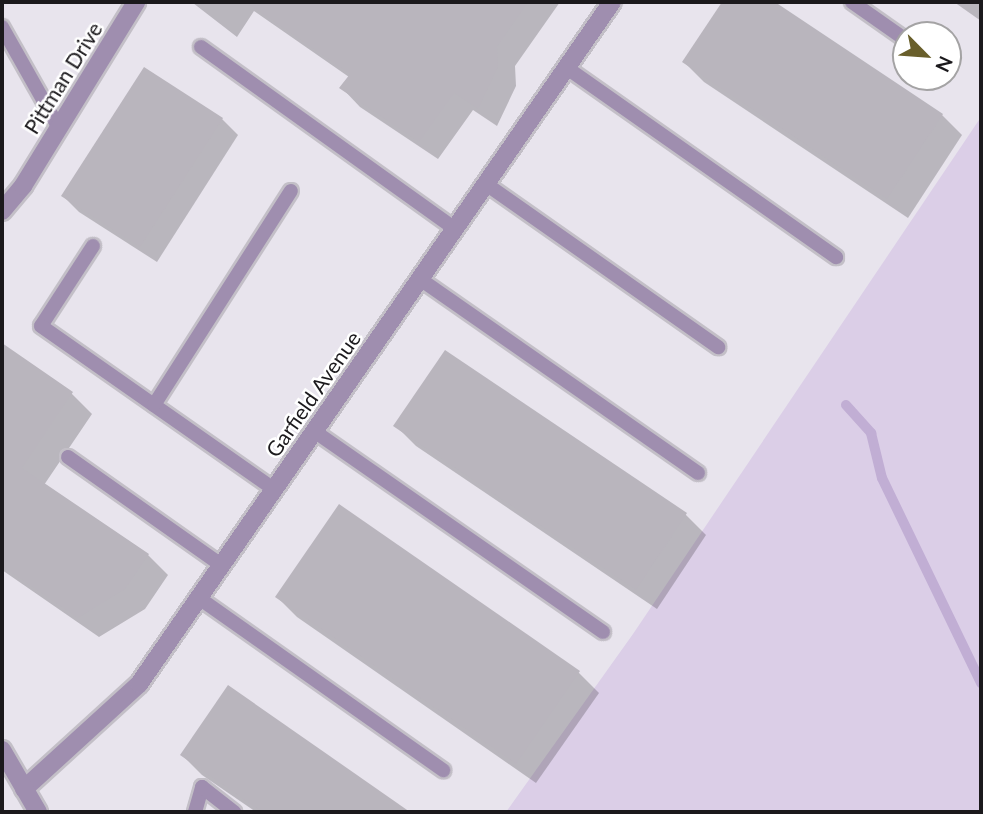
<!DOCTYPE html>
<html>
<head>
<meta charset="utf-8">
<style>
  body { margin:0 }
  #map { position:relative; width:983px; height:814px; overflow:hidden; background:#e8e4ed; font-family:Lato,sans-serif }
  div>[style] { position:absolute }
  .green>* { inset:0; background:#dbcee7 }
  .shadow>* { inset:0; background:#0003 }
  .stream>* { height:10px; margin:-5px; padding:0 5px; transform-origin:5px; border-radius:5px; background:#c1aed4 }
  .building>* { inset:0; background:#b9b5bd }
  .roads { filter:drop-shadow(2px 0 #c3bfc7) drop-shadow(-2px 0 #c3bfc7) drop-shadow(0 2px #c3bfc7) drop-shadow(0 -2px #c3bfc7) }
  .service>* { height:14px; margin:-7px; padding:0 7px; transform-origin:7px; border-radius:7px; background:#9f8eaf }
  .minor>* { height:18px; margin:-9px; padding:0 9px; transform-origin:9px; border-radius:9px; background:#9f8eaf }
  .tertiary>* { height:18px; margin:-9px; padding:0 9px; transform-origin:9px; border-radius:9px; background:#9f8eaf }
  span { translate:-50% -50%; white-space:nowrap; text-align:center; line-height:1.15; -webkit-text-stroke:5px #fff; paint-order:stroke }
  .street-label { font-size:21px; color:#1b191c }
  .frame { position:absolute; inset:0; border:4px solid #1b191c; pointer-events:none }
  .north { position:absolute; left:892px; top:21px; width:70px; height:70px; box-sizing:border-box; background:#fff; border:2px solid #a4a3a4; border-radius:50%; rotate:115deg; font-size:19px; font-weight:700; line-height:28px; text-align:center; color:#1b191c }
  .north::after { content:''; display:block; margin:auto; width:24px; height:32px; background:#695f2b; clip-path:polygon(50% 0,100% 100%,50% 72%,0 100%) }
</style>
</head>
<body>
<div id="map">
  <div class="green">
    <i style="clip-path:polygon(981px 117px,981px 812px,506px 812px,633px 634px)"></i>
  </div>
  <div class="shadow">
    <i style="clip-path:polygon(423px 2px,431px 7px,435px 2px,560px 2px,515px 66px,516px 86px,497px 126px,473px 110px,438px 159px,360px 107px,342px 88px,349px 77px,254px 11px,237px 37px,193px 3px)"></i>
    <i style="clip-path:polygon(724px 2px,772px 2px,942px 115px,962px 135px,908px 218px,704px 82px,684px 62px)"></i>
    <i style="clip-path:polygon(954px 2px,981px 2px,981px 21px)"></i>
    <i style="clip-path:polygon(222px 119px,238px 135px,157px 262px,79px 212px,63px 196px)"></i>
    <i style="clip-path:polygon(2px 345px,72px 394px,92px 414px,44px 485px,148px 555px,168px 575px,145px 609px,99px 637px,2px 570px)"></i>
    <i style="clip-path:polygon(446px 352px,686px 515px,706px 535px,657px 609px,416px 446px,396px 426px)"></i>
    <i style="clip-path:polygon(277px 597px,579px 673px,599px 693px,536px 783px,297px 617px)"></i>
    <i style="clip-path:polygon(228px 688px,407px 812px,256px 812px,202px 775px,182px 755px)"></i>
  </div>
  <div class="stream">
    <i style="left:846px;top:405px;width:38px;rotate:48deg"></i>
    <i style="left:871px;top:433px;width:46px;rotate:76.3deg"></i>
    <i style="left:882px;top:478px;width:228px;rotate:64.2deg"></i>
  </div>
  <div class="building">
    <i style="clip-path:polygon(246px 2px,528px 2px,497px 47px,498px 67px,478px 109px,454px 93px,419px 142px,339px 88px,350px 74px)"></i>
    <i style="clip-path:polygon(722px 2px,775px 2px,943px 114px,887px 199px,682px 62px)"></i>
    <i style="clip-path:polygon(144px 67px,223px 118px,140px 247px,61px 196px)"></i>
    <i style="clip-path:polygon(2px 343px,73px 392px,22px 468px,149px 554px,125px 589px,78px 618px,2px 566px)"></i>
    <i style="clip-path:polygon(445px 350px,687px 513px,636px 590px,393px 426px)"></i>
    <i style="clip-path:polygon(339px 504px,580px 671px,516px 764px,275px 597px)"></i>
    <i style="clip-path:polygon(228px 685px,410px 812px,262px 812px,180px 755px)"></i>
  </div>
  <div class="roads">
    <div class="service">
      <i style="left:852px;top:2px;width:66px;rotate:35.1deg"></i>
      <i style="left:2px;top:27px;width:116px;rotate:60.6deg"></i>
      <i style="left:201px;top:47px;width:312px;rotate:35.6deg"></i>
      <i style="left:567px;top:68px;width:329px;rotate:35.1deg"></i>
      <i style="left:486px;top:184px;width:284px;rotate:35.1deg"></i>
      <i style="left:93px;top:246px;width:95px;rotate:123deg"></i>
      <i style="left:41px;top:326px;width:284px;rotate:35deg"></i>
      <i style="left:420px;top:279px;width:339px;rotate:34.9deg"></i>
      <i style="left:154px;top:405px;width:254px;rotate:-57.4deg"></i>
      <i style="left:314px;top:431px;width:352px;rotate:34.8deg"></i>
      <i style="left:68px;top:457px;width:187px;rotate:35.2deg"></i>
      <i style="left:199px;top:598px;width:299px;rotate:35.2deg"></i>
      <i style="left:195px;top:812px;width:26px;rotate:-74deg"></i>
      <i style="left:202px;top:787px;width:41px;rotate:38deg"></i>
    </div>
    <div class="minor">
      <i style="left:2px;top:211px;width:33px;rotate:-50deg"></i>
      <i style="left:23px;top:186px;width:216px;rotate:-58.4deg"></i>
      <i style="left:24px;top:789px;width:156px;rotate:-42.4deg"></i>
      <i style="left:139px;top:684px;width:830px;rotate:-55.26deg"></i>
    </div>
    <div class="tertiary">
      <i style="left:2px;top:750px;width:72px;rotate:59.9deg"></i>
    </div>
  </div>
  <div class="street-label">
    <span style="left:63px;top:78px;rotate:-58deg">Pittman Drive</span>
    <span style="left:313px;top:394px;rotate:-55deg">Garfield Avenue</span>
  </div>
  <div class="frame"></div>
  <div class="north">N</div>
</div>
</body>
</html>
